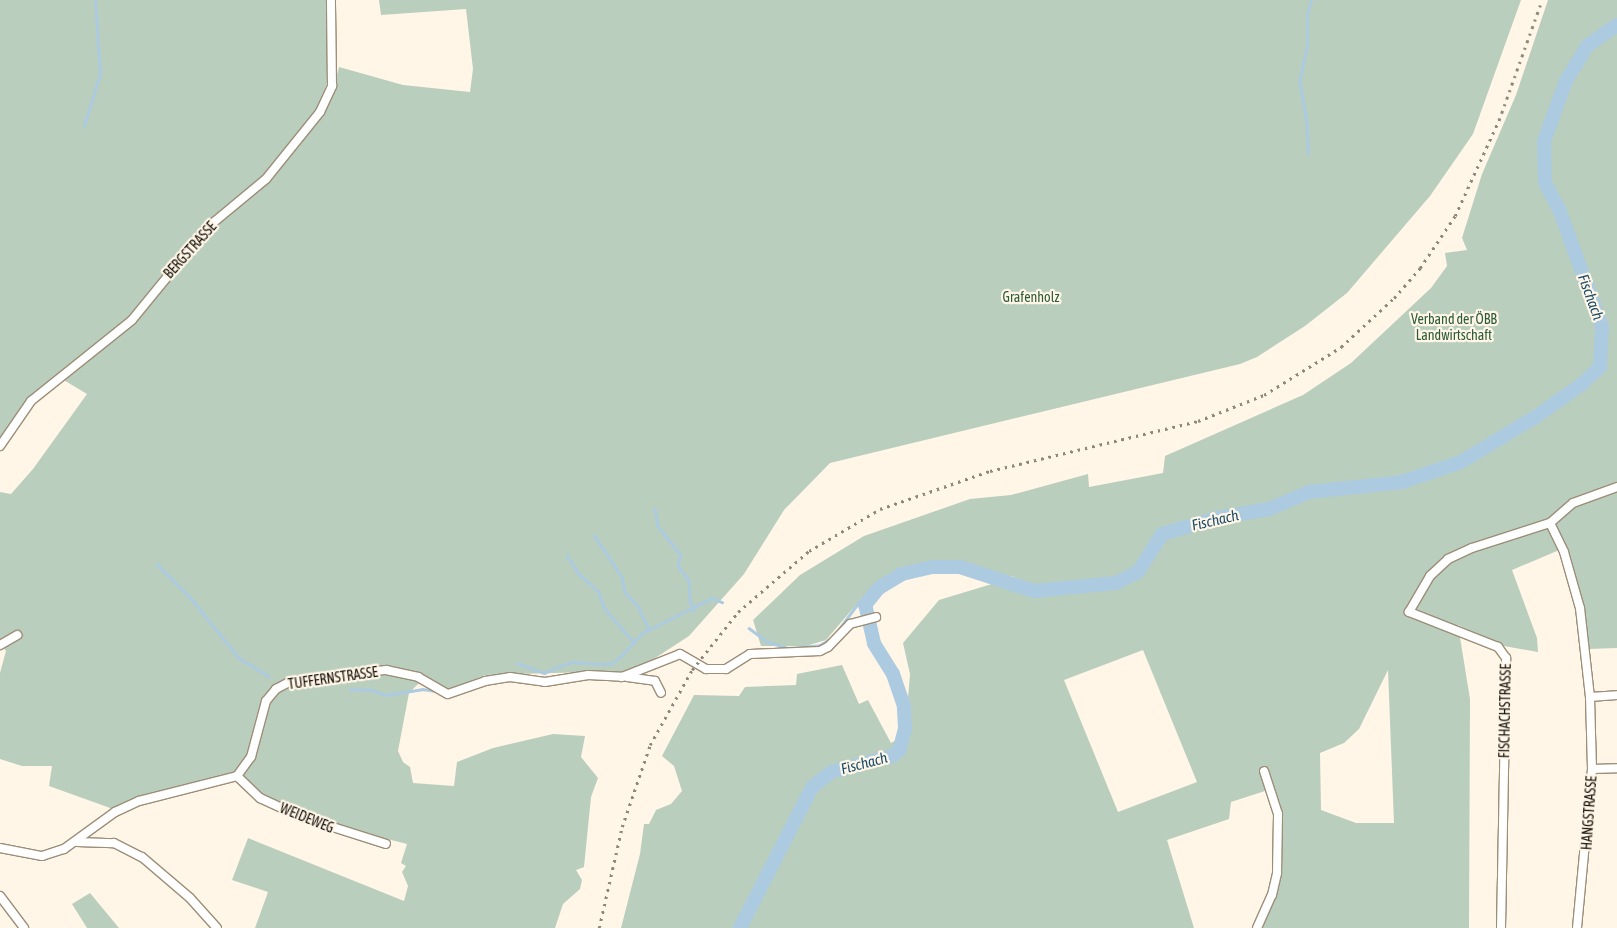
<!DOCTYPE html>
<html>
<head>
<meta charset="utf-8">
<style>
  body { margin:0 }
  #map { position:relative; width:1617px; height:928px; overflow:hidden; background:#fff6e7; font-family:"Asap Condensed",sans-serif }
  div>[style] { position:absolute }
  .green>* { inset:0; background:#b9cebd }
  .stream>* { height:2.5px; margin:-1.25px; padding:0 1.25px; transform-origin:1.25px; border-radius:1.25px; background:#accbe1 }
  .river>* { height:14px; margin:-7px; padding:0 7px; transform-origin:7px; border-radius:7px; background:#accbe1 }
  .roads { filter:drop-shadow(1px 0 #9c8e78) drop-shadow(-1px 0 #9c8e78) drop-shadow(0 1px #9c8e78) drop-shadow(0 -1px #9c8e78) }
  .minor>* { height:8px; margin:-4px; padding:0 4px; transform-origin:4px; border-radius:4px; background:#fff }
  .rail>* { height:2.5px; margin-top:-1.25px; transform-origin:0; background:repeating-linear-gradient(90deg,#8f877c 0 2.5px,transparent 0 7.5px) }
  span { translate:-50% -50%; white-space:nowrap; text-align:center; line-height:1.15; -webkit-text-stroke:4.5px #fff6e7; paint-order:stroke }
  .street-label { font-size:14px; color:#17120a }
  .park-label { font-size:14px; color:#2c5b39 }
  .water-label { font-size:15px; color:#1a4d6d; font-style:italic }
</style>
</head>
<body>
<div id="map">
  <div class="green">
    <i style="clip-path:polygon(0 0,329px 0,328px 80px,318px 108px,303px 128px,260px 180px,198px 232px,121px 327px,47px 382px,13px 419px,0 439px)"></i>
    <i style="clip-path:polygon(379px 0,1521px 0,1473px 134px,1430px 196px,1347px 293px,1305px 326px,1257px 357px,1240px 364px,830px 463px,784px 510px,744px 574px,689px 636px,646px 664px,627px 671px,485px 675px,451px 690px,421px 681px,409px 693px,398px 751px,403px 762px,410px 767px,413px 783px,454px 786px,457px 762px,493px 748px,553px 734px,585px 736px,581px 757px,598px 778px,591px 797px,584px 867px,576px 870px,582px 880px,580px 889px,563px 904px,555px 928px,255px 928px,268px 892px,232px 880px,248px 838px,404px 901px,408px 886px,402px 872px,406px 866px,401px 863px,407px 844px,316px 821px,265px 797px,243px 777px,227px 775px,167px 789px,113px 809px,49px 786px,52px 766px,22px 766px,0 759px,0 673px,6px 651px,0 643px,0 492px,11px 494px,33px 469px,87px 394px,62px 379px,125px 331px,204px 236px,256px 192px,279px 169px,335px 82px,339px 67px,403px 85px,470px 92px,473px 69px,466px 9px,381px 15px)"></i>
    <i style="clip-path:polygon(evenodd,1548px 0,1617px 0,1617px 648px,1589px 649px,1584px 618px,1564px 548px,1512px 570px,1537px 638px,1538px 652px,1504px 646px,1458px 625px,1470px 699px,1469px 928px,1254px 928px,1273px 884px,1275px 818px,1265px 791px,1231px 802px,1229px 819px,1167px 840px,1194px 928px,621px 928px,640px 854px,644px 824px,649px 824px,656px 810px,671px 804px,682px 791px,674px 766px,662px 756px,694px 695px,739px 696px,745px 687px,796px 685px,797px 674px,842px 665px,859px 704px,868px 700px,891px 743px,905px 735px,910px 674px,903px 643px,939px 600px,1015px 577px,933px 565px,900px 570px,867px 592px,826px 640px,806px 646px,761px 646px,753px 620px,800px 575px,864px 536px,970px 499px,1011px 495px,1088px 474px,1089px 487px,1163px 473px,1165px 456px,1303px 395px,1351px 363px,1431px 288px,1447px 266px,1445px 253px,1467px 250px,1462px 238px,1482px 174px,1516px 95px,1548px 0,1143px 650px,1197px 782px,1118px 812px,1064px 680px,1143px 650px,1548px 0,1388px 670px,1394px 823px,1356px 823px,1321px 810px,1320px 753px,1344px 743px,1359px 729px,1388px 670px)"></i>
    <i style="clip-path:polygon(90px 893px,119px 928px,87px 928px,72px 904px)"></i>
  </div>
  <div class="stream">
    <i style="left:84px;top:126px;width:54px;rotate:-72.9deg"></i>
    <i style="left:100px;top:74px;width:74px;rotate:-93.9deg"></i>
    <i style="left:1308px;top:154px;width:35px;rotate:-93deg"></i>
    <i style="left:1306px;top:119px;width:39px;rotate:-100deg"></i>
    <i style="left:1299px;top:81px;width:36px;rotate:-77deg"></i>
    <i style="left:1307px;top:46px;width:31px;rotate:-90deg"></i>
    <i style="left:1307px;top:15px;width:16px;rotate:-75deg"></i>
    <i style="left:655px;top:508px;width:18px;rotate:81deg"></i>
    <i style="left:658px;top:526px;width:37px;rotate:52deg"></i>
    <i style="left:681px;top:555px;width:11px;rotate:105deg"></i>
    <i style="left:678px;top:566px;width:18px;rotate:52deg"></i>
    <i style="left:689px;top:580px;width:21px;rotate:87deg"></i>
    <i style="left:690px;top:601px;width:10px;rotate:66deg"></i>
    <i style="left:594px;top:535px;width:50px;rotate:56.3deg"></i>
    <i style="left:622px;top:577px;width:15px;rotate:79deg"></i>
    <i style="left:625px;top:592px;width:19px;rotate:47deg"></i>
    <i style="left:638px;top:606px;width:26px;rotate:65deg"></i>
    <i style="left:567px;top:555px;width:22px;rotate:58deg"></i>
    <i style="left:579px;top:574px;width:25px;rotate:42deg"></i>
    <i style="left:598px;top:591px;width:19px;rotate:69deg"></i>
    <i style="left:605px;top:609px;width:41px;rotate:48.9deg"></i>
    <i style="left:157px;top:564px;width:47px;rotate:45deg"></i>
    <i style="left:190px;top:597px;width:77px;rotate:51.3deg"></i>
    <i style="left:238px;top:657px;width:36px;rotate:32deg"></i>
    <i style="left:749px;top:628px;width:21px;rotate:37deg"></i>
    <i style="left:766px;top:641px;width:23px;rotate:18deg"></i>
    <i style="left:788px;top:648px;width:32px;rotate:-5deg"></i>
    <i style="left:820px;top:645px;width:15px;rotate:-32deg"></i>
    <i style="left:833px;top:637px;width:44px;rotate:-53.4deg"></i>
    <i style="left:859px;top:602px;width:13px;rotate:-29deg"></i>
    <i style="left:517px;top:663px;width:29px;rotate:20deg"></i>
    <i style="left:544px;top:673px;width:29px;rotate:-22deg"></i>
    <i style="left:571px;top:662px;width:39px;rotate:3deg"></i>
    <i style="left:610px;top:664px;width:8px;rotate:-30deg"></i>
    <i style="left:617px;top:660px;width:37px;rotate:-47deg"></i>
    <i style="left:642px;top:633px;width:78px;rotate:-26.6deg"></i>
    <i style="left:712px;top:598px;width:11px;rotate:22deg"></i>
    <i style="left:350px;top:689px;width:22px;rotate:3deg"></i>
    <i style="left:372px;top:690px;width:15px;rotate:20deg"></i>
    <i style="left:386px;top:695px;width:36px;rotate:-9deg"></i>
    <i style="left:422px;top:689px;width:14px;rotate:8deg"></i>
  </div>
  <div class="river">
    <i style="left:740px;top:928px;width:158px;rotate:-62.9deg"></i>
    <i style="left:812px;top:787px;width:24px;rotate:-38deg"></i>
    <i style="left:831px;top:772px;width:63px;rotate:-14.7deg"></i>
    <i style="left:892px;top:756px;width:9px;rotate:-36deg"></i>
    <i style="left:899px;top:751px;width:24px;rotate:-75deg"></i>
    <i style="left:905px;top:728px;width:22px;rotate:-93deg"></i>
    <i style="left:904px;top:706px;width:34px;rotate:-109deg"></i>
    <i style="left:893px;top:674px;width:36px;rotate:-122deg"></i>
    <i style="left:874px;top:643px;width:39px;rotate:-103deg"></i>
    <i style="left:865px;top:605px;width:22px;rotate:-51deg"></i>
    <i style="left:879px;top:588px;width:27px;rotate:-31deg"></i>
    <i style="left:902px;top:574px;width:32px;rotate:-13deg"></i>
    <i style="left:933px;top:567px;width:27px"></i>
    <i style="left:960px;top:567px;width:78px;rotate:18deg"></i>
    <i style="left:1034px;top:591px;width:82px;rotate:-5.6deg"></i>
    <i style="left:1116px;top:583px;width:25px;rotate:-27deg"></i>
    <i style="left:1138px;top:572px;width:45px;rotate:-57.7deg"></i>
    <i style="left:1162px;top:534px;width:57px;rotate:-16.2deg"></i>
    <i style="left:1217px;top:518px;width:53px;rotate:-9.8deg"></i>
    <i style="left:1269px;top:509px;width:43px;rotate:-23deg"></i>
    <i style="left:1309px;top:492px;width:94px;rotate:-6.1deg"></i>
    <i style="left:1402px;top:482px;width:62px;rotate:-18.7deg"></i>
    <i style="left:1461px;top:462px;width:89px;rotate:-31.2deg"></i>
    <i style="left:1537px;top:416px;width:55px;rotate:-35.4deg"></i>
    <i style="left:1582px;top:384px;width:25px;rotate:-43deg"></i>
    <i style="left:1600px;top:367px;width:40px;rotate:-87.1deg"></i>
    <i style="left:1602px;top:327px;width:126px;rotate:-110deg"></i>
    <i style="left:1559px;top:209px;width:30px;rotate:-118deg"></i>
    <i style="left:1545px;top:183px;width:42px;rotate:-91.4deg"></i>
    <i style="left:1544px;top:141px;width:64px;rotate:-69.9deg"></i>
    <i style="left:1566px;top:81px;width:41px;rotate:-59deg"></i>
    <i style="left:1587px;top:46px;width:37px;rotate:-35deg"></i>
  </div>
  <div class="roads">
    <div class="minor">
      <i style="left:0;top:446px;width:55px;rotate:-55.4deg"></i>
      <i style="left:31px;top:401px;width:129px;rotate:-38.7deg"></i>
      <i style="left:132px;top:320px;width:120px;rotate:-50.7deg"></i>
      <i style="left:208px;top:227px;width:75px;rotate:-39.6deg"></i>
      <i style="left:266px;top:179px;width:86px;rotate:-51.1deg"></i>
      <i style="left:320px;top:112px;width:29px;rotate:-65deg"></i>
      <i style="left:332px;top:86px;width:86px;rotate:-90.7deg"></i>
      <i style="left:1550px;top:523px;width:32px;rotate:64deg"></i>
      <i style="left:1564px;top:552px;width:58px;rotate:74.1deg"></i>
      <i style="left:1580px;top:608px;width:90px;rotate:83.6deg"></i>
      <i style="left:1590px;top:697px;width:72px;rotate:88.4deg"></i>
      <i style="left:1592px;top:769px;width:160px;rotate:95.4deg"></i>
      <i style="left:0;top:645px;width:20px;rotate:-30deg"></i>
      <i style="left:627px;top:677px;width:28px;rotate:8deg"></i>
      <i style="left:655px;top:681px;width:13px;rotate:63deg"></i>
      <i style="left:1590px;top:697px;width:27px;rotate:-4deg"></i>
      <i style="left:1592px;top:769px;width:25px;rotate:-2deg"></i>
      <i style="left:237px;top:776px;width:32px;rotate:44deg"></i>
      <i style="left:260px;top:798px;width:45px;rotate:24.9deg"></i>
      <i style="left:301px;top:817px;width:89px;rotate:17.6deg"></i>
      <i style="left:77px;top:842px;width:37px;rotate:2deg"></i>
      <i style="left:114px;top:843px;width:31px;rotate:27deg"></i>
      <i style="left:142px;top:857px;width:63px;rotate:40.5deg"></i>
      <i style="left:190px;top:898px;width:40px;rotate:48deg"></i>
      <i style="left:0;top:848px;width:43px;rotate:10.8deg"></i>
      <i style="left:42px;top:856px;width:23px;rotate:-18deg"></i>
      <i style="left:64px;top:849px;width:63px;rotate:-36deg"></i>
      <i style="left:115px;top:812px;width:26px;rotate:-25deg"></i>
      <i style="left:139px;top:801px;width:101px;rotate:-14.3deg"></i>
      <i style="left:237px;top:776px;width:24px;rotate:-54deg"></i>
      <i style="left:251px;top:757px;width:58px;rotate:-75deg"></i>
      <i style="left:266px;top:701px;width:16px;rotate:-50deg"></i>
      <i style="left:276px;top:689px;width:15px;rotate:-28deg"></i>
      <i style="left:289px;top:682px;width:98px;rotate:-7.1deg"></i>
      <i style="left:386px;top:670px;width:33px;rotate:12deg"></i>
      <i style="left:418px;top:677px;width:34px;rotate:30deg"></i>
      <i style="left:448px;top:694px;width:39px;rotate:-19deg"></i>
      <i style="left:485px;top:681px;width:25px;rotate:-9deg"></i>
      <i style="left:510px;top:677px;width:35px;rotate:8deg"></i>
      <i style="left:545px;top:682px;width:44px;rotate:-9.2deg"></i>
      <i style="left:588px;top:675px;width:34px;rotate:3deg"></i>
      <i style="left:622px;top:677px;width:62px;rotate:-21.6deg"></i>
      <i style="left:680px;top:654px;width:30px;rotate:30deg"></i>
      <i style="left:706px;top:669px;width:20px"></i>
      <i style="left:726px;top:669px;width:28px;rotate:-32deg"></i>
      <i style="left:750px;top:654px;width:70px;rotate:-2.5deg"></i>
      <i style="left:820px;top:651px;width:9px;rotate:-27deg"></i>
      <i style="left:828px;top:647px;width:32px;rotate:-46deg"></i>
      <i style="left:850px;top:624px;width:27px;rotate:-15deg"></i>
      <i style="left:0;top:896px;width:40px;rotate:53deg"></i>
      <i style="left:1257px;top:928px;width:36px;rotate:-66deg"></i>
      <i style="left:1272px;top:895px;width:23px;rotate:-77deg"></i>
      <i style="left:1277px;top:873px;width:59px;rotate:-89deg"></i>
      <i style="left:1278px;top:814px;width:45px;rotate:-108deg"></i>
      <i style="left:1501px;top:928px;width:270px;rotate:-88.9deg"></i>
      <i style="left:1506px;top:658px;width:14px;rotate:-126deg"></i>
      <i style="left:1498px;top:647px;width:96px;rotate:-158.5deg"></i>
      <i style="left:1409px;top:612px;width:42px;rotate:-59.7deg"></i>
      <i style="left:1430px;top:576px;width:25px;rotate:-43deg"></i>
      <i style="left:1448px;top:559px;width:26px;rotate:-25deg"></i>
      <i style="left:1472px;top:548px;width:82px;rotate:-17.8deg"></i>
      <i style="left:1550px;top:523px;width:30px;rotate:-41deg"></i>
      <i style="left:1573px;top:503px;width:47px;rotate:-20deg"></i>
    </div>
  </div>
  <div class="rail">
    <i style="left:599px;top:928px;width:104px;rotate:-77.2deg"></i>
    <i style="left:622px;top:827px;width:87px;rotate:-71.1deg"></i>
    <i style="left:650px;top:745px;width:86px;rotate:-60.8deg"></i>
    <i style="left:692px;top:670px;width:74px;rotate:-51.6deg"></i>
    <i style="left:738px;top:612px;width:94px;rotate:-40.7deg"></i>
    <i style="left:809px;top:551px;width:82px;rotate:-30.6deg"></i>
    <i style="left:880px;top:509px;width:116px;rotate:-19.1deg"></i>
    <i style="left:990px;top:471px;width:214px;rotate:-13.5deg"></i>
    <i style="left:1198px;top:421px;width:71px;rotate:-21.5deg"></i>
    <i style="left:1264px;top:395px;width:91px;rotate:-31.9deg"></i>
    <i style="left:1341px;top:347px;width:72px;rotate:-42.8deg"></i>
    <i style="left:1394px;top:298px;width:40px;rotate:-49deg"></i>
    <i style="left:1420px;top:268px;width:63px;rotate:-56.1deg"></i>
    <i style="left:1455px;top:216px;width:106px;rotate:-65.4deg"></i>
    <i style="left:1499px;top:120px;width:127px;rotate:-70.3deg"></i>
  </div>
  <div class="street-label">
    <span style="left:190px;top:250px;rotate:-48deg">BERGSTRASSE</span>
    <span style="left:333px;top:678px;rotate:-8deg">TUFFERNSTRASSE</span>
    <span style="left:1505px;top:711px;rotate:-89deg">FISCHACHSTRASSE</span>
    <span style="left:1589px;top:813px;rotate:-86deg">HANGSTRASSE</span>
    <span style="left:307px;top:818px;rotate:22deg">WEIDEWEG</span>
  </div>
  <div class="park-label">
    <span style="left:1031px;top:297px">Grafenholz</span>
    <span style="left:1454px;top:327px">Verband der ÖBB<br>Landwirtschaft</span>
  </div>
  <div class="water-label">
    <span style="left:1591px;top:297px;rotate:70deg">Fischach</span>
    <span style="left:1215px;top:520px;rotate:-13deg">Fischach</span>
    <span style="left:864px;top:763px;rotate:-15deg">Fischach</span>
  </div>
</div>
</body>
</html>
